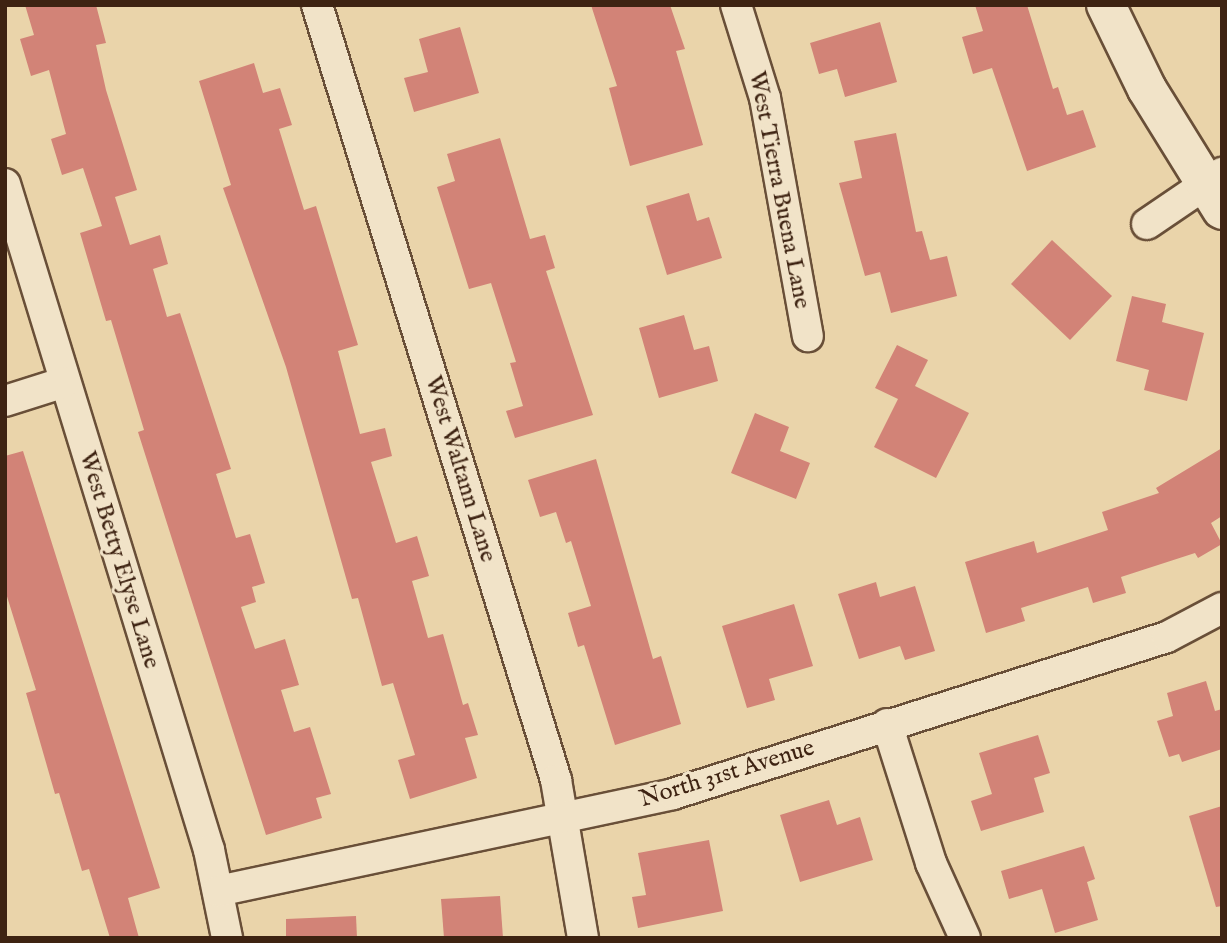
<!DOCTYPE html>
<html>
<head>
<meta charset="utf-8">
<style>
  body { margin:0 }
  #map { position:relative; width:1227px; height:943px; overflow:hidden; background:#ead4aa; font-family:"IM FELL English",serif }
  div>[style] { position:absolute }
  .building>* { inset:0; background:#d28377 }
  .roads { filter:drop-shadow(2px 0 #694f38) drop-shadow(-2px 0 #694f38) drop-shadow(0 2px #694f38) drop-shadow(0 -2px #694f38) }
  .street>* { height:30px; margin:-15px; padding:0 15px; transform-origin:15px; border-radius:15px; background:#f1e3c8 }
  .secondary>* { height:38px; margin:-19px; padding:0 19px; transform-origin:19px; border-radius:19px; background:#f1e3c8 }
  span { translate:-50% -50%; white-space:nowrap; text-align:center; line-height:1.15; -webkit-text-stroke:6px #f1e3c8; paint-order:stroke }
  .street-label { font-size:24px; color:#3e2312 }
  .frame { position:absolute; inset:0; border:7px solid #3e2312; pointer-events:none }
</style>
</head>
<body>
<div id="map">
  <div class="building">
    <i style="clip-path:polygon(25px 5px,96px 5px,106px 43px,96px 45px,106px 90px,137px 190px,115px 197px,130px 245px,160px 235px,168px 264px,153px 269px,167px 317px,180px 313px,231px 469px,216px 474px,236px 538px,250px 534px,265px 583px,252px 587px,256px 602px,241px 607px,255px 649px,285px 639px,299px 685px,281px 690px,294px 732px,310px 727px,331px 794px,316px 798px,322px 818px,266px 835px,138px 432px,144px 430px,111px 320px,106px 321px,80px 233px,102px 226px,83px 168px,62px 175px,51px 139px,66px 134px,49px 70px,31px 76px,20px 39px,34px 35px)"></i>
    <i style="clip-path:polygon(591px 5px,670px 5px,685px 49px,676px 51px,703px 145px,630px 166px,609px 88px,617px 86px)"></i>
    <i style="clip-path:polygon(975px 5px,1027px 5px,1053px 89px,1058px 87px,1067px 115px,1083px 110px,1096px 147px,1027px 171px,992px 68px,973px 74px,962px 37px,983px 31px)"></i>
    <i style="clip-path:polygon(880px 22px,897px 82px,845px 97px,837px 69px,819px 74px,810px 43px)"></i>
    <i style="clip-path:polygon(460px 27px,479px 93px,414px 112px,404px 78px,428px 72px,419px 39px)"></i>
    <i style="clip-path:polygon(254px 63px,263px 93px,280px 88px,292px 125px,279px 129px,304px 210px,316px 206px,358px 345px,338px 351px,360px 434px,385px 428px,392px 456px,371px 462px,396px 543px,417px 536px,429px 576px,412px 581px,428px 638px,443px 634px,463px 705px,468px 703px,478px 735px,465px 738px,477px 778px,410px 799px,398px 760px,415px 755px,393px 683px,382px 686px,358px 598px,352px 599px,286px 367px,223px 188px,231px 185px,199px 81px)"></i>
    <i style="clip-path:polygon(896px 133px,916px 232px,922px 231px,930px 260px,947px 256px,957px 296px,891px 313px,880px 272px,865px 276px,839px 183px,862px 178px,854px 141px)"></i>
    <i style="clip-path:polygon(500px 138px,530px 239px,545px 235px,555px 268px,546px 271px,593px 415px,515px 438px,506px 411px,523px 406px,510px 363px,516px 362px,491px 283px,469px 289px,437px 187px,455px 181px,447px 154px)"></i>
    <i style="clip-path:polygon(689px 193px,697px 221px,709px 217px,722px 258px,667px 275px,646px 206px)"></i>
    <i style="clip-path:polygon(1052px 240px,1112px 296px,1070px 340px,1011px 284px)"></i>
    <i style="clip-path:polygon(1132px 296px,1166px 304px,1162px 322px,1204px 333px,1187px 401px,1144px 390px,1149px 370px,1116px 361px)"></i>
    <i style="clip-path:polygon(684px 315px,694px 350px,709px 346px,718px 381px,659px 398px,639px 328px)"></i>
    <i style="clip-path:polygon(897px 345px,928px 360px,915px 386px,969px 413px,936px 478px,874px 447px,898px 399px,875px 388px)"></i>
    <i style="clip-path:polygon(755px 413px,789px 427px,780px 451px,810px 463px,796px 499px,731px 473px)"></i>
    <i style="clip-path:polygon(1222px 448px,1222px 516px,1211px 523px,1222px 544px,1198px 558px,1195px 553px,1121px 577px,1126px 593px,1093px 603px,1088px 587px,1021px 608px,1025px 621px,986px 633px,965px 562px,1034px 541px,1037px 553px,1108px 530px,1102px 512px,1159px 493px,1156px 488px)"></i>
    <i style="clip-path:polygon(23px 451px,160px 888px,128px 898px,139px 938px,110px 938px,89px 869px,82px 871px,59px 793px,55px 794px,26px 693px,36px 690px,5px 590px,5px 456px)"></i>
    <i style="clip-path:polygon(596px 459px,653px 659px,661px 656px,681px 724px,615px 745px,584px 645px,578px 647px,568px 613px,591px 606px,571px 541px,566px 543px,556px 512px,540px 517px,528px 480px)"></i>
    <i style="clip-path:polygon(876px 582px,880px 597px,915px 586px,935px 651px,905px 660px,900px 646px,859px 659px,838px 594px)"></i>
    <i style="clip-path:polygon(794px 604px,813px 666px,769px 679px,775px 700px,747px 708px,722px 626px)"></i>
    <i style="clip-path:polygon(1206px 681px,1215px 711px,1222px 709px,1222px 749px,1182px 762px,1179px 754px,1169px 757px,1157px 721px,1173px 716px,1167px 693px)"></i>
    <i style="clip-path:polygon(1038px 735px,1050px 773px,1034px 778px,1044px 812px,981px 831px,971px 801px,992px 794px,979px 753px)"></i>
    <i style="clip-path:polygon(829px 800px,837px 825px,860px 817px,873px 860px,800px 882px,780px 815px)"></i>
    <i style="clip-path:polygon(1222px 806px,1222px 906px,1216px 907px,1189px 816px)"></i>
    <i style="clip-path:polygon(709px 840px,723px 911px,638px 928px,632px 897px,646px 895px,638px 853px)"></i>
    <i style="clip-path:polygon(1084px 846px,1095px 879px,1087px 882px,1098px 920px,1055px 933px,1042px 889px,1009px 899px,1001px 871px)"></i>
    <i style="clip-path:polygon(500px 896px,503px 938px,444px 938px,441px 899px)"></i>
    <i style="clip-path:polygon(356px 916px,357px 938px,286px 938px,286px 919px)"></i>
  </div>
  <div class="roads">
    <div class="street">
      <i style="left:317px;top:5px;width:811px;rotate:72.86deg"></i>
      <i style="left:556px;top:780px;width:160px;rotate:80.3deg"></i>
      <i style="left:736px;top:5px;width:97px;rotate:72.7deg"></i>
      <i style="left:765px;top:98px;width:242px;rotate:79.8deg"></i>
      <i style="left:5px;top:184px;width:697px;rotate:72.97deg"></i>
      <i style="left:209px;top:850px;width:90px;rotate:78.4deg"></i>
      <i style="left:1147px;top:224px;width:91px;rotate:-34.2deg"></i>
      <i style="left:5px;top:401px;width:63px;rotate:-17.6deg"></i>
      <i style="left:887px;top:724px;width:146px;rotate:72.4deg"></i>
      <i style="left:931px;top:863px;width:82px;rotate:65.6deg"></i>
      <i style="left:218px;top:891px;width:465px;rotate:-12deg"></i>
      <i style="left:673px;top:794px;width:518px;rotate:-17.63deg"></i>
      <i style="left:1167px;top:637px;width:62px;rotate:-27.8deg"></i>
    </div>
    <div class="secondary">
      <i style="left:1106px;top:5px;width:93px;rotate:64deg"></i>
      <i style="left:1147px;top:89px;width:142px;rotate:58.2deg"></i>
    </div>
  </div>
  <div class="street-label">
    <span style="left:779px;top:190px;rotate:79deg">West Tierra Buena Lane</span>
    <span style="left:460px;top:469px;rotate:73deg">West Waltann Lane</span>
    <span style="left:119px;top:560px;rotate:73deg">West Betty Elyse Lane</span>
    <span style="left:727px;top:774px;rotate:-17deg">North 31st Avenue</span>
  </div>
  <div class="frame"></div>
</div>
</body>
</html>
